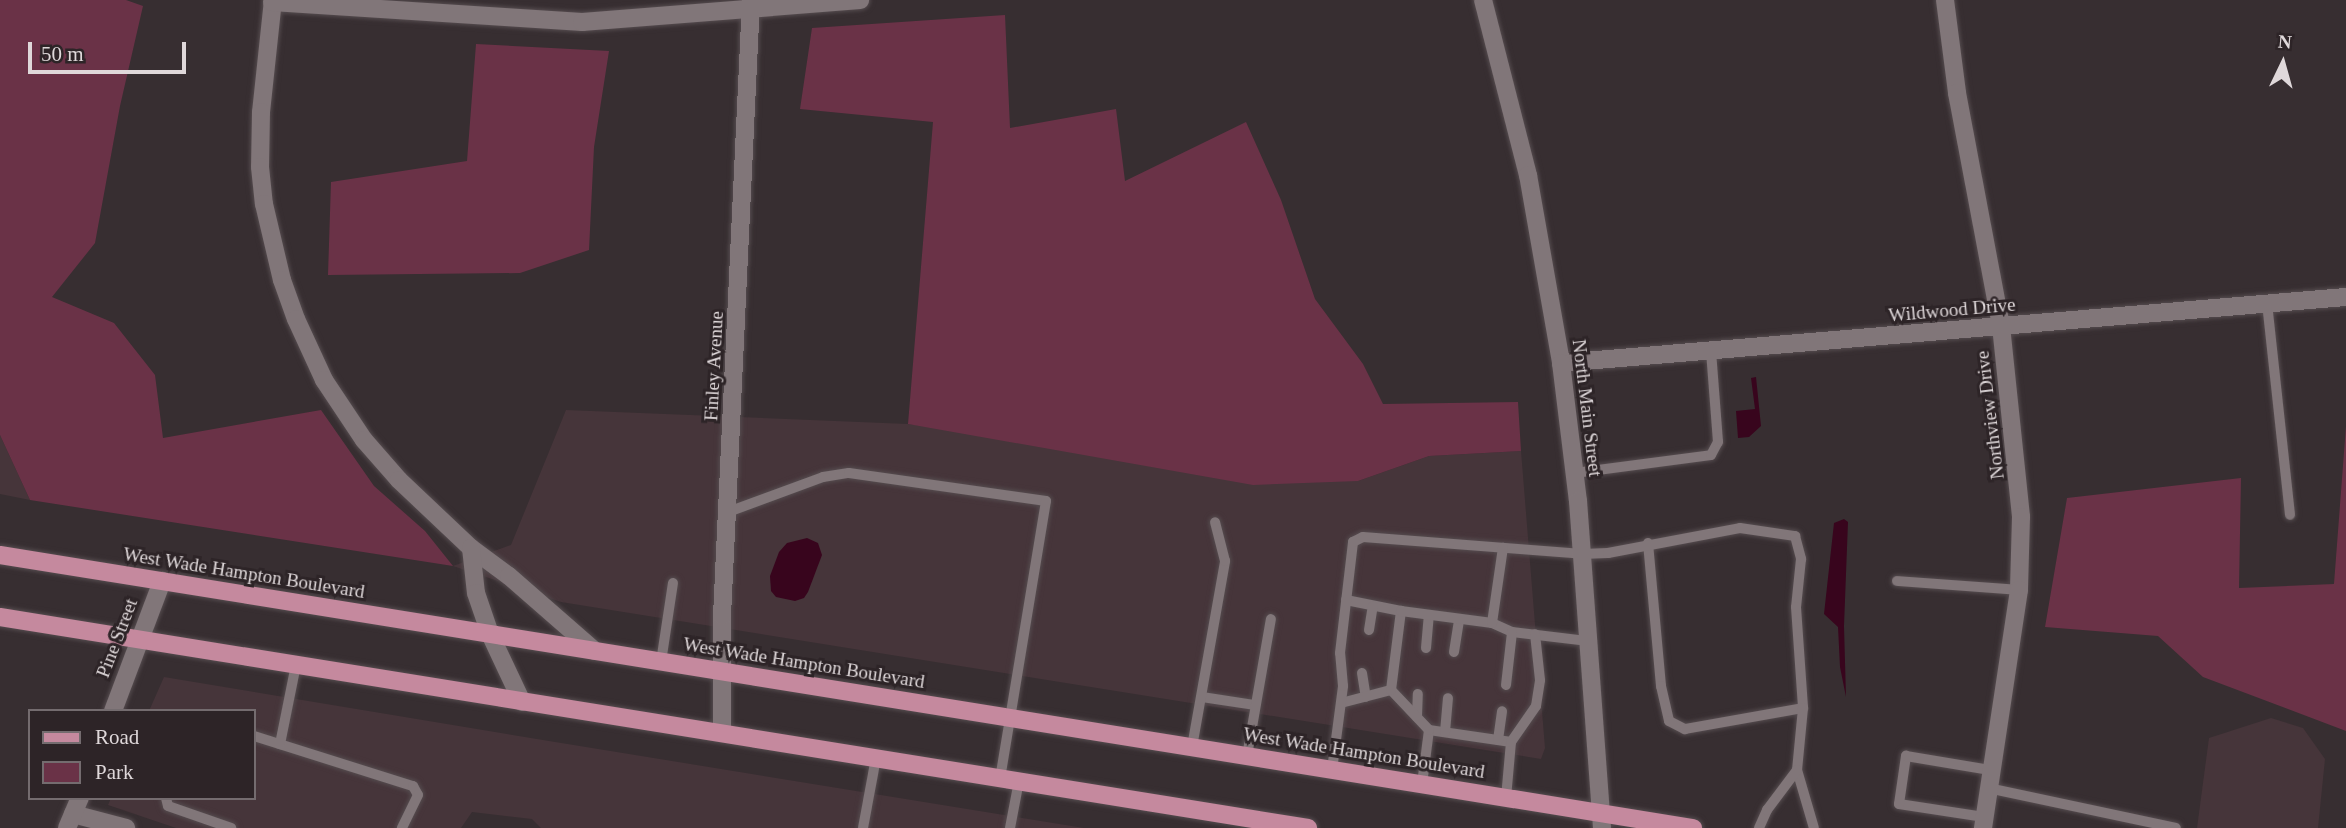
<!DOCTYPE html>
<html>
<head>
<meta charset="utf-8">
<style>
	body { margin:0 }
	#map { position:relative; width:2346px; height:828px; overflow:hidden; background:#372e31; font-family:"Times New Roman",serif }
	div>[style] { position:absolute }
	.built>* { inset:0; background:#46353a }
	.green>* { inset:0; background:#6a3247 }
	.water>* { inset:0; background:#38051d }
	.roads { filter:drop-shadow(0 0 2px #554c4f) drop-shadow(0 0 2px #554c4f) }
	.service>* { height:10px; margin:-5px; padding:0 5px; transform-origin:5px; border-radius:5px; background:#817679 }
	.minor>* { height:18px; margin:-9px; padding:0 9px; transform-origin:9px; border-radius:9px; background:#817679 }
	.secondary>* { height:18px; margin:-9px; padding:0 9px; transform-origin:9px; border-radius:9px; background:#817679 }
	.primary>* { height:18px; margin:-9px; padding:0 9px; transform-origin:9px; border-radius:9px; background:#c5899e }
	span { translate:-50% -50%; white-space:nowrap; text-align:center; line-height:1.15; -webkit-text-stroke:6px #2d2427; paint-order:stroke }
	.street-label { font-size:19px; color:#dfd8da }
	.legend { position:absolute; left:28px; top:709px; width:228px; height:91px; box-sizing:border-box; background:#2d2427; border:2px solid #746c6f; margin:0; padding:9px 12px; list-style:none; font-size:21px; color:#dfd8da }
	.legend li { display:flex; align-items:center; gap:14px; height:35px }
	.legend b { width:35px; border:2px solid #746c6f }
	.north { position:absolute; left:2248px; top:28px; width:70px; height:70px; -webkit-text-stroke:5px #2d2427; paint-order:stroke; rotate:5deg; font-size:19px; font-weight:700; line-height:28px; text-align:center; color:#dfd8da }
	.north::after { content:''; display:block; margin:auto; width:24px; height:32px; background:#dfd8da; clip-path:polygon(50% 0,100% 100%,50% 72%,0 100%) }
	.scale { position:absolute; left:28px; top:42px; width:158px; height:32px; box-sizing:border-box; border:4px solid #dfd8da; border-top:0; padding-left:9px; font-size:21px; line-height:24px; white-space:nowrap; color:#dfd8da; -webkit-text-stroke:5px #2d2427; paint-order:stroke }
</style>
</head>
<body>
<div id="map">
	<div class="built">
		<i style="clip-path:polygon(566px 410px,908px 424px,1358px 481px,1429px 456px,1521px 451px,1545px 748px,1541px 759px,561px 602px,453px 566px,511px 545px)"></i>
		<i style="clip-path:polygon(0 435px,30px 500px,0 494px)"></i>
		<i style="clip-path:polygon(164px 677px,549px 741px,1084px 828px,541px 828px,532px 819px,472px 812px,461px 828px,176px 828px,108px 805px,111px 798px,254px 798px,254px 711px,149px 711px)"></i>
		<i style="clip-path:polygon(2271px 718px,2303px 728px,2325px 759px,2318px 828px,2197px 828px,2209px 738px)"></i>
	</div>
	<div class="green">
		<i style="clip-path:polygon(0 0,126px 0,143px 6px,120px 106px,95px 243px,52px 297px,114px 323px,155px 375px,163px 438px,321px 410px,374px 486px,425px 531px,453px 566px,30px 500px,0 435px)"></i>
		<i style="clip-path:polygon(1005px 15px,1010px 128px,1116px 109px,1125px 181px,1246px 122px,1281px 200px,1315px 299px,1363px 364px,1383px 404px,1518px 402px,1521px 451px,1429px 456px,1358px 481px,1253px 485px,908px 424px,933px 122px,800px 109px,812px 28px)"></i>
		<i style="clip-path:polygon(476px 44px,609px 51px,594px 147px,589px 250px,520px 273px,328px 275px,331px 182px,467px 161px)"></i>
		<i style="clip-path:polygon(2346px 426px,2346px 731px,2203px 677px,2158px 636px,2045px 627px,2067px 498px,2241px 478px,2239px 588px,2334px 584px)"></i>
	</div>
	<div class="water">
		<i style="clip-path:polygon(1756px 377px,1761px 426px,1749px 437px,1738px 438px,1736px 411px,1755px 409px,1751px 378px)"></i>
		<i style="clip-path:polygon(1844px 519px,1848px 522px,1844px 626px,1846px 697px,1840px 667px,1838px 627px,1824px 614px,1834px 523px)"></i>
		<i style="clip-path:polygon(807px 538px,818px 543px,822px 555px,808px 592px,804px 598px,795px 601px,776px 597px,771px 591px,770px 576px,779px 552px,787px 543px)"></i>
	</div>
	<div class="roads">
		<div class="service">
			<i style="left:2267px;top:303px;width:213px;rotate:83.8deg"></i>
			<i style="left:1575px;top:473px;width:137px;rotate:-7.5deg"></i>
			<i style="left:1711px;top:455px;width:15px;rotate:-62deg"></i>
			<i style="left:1718px;top:442px;width:90px;rotate:-94.4deg"></i>
			<i style="left:728px;top:512px;width:101px;rotate:-20.2deg"></i>
			<i style="left:823px;top:477px;width:26px;rotate:-9deg"></i>
			<i style="left:849px;top:473px;width:199px;rotate:8.1deg"></i>
			<i style="left:1046px;top:501px;width:281px;rotate:99.4deg"></i>
			<i style="left:1648px;top:543px;width:144px;rotate:84.8deg"></i>
			<i style="left:1661px;top:686px;width:36px;rotate:77deg"></i>
			<i style="left:1669px;top:721px;width:18px;rotate:27deg"></i>
			<i style="left:1685px;top:729px;width:120px;rotate:-10.1deg"></i>
			<i style="left:1897px;top:581px;width:122px;rotate:4.2deg"></i>
			<i style="left:1346px;top:600px;width:56px;rotate:11.3deg"></i>
			<i style="left:1492px;top:623px;width:22px;rotate:24deg"></i>
			<i style="left:1512px;top:632px;width:77px;rotate:6.8deg"></i>
			<i style="left:1369px;top:630px;width:24px;rotate:-81deg"></i>
			<i style="left:1426px;top:648px;width:33px;rotate:-85deg"></i>
			<i style="left:1454px;top:652px;width:33px;rotate:-81deg"></i>
			<i style="left:661px;top:662px;width:80px;rotate:-81.4deg"></i>
			<i style="left:1362px;top:673px;width:24px;rotate:81deg"></i>
			<i style="left:1506px;top:685px;width:53px;rotate:-83.5deg"></i>
			<i style="left:1202px;top:697px;width:54px;rotate:8.6deg"></i>
			<i style="left:1341px;top:703px;width:52px;rotate:-14.6deg"></i>
			<i style="left:1417px;top:717px;width:23px;rotate:-88deg"></i>
			<i style="left:1429px;top:730px;width:83px;rotate:8.3deg"></i>
			<i style="left:1511px;top:742px;width:56px;rotate:95.1deg"></i>
			<i style="left:1445px;top:732px;width:34px;rotate:-85deg"></i>
			<i style="left:254px;top:736px;width:167px;rotate:17.5deg"></i>
			<i style="left:413px;top:786px;width:10px;rotate:61deg"></i>
			<i style="left:418px;top:795px;width:37px;rotate:116deg"></i>
			<i style="left:1498px;top:740px;width:29px;rotate:-82deg"></i>
			<i style="left:1511px;top:742px;width:44px;rotate:-55.2deg"></i>
			<i style="left:1536px;top:706px;width:26px;rotate:-81deg"></i>
			<i style="left:1540px;top:680px;width:46px;rotate:-96.2deg"></i>
			<i style="left:280px;top:744px;width:81px;rotate:-78.6deg"></i>
			<i style="left:1192px;top:747px;width:189px;rotate:-79.9deg"></i>
			<i style="left:1225px;top:561px;width:40px;rotate:-104.4deg"></i>
			<i style="left:1247px;top:756px;width:139px;rotate:-80.1deg"></i>
			<i style="left:1332px;top:770px;width:85px;rotate:-82.5deg"></i>
			<i style="left:1343px;top:686px;width:33px;rotate:-95deg"></i>
			<i style="left:1340px;top:653px;width:112px;rotate:-83.3deg"></i>
			<i style="left:1353px;top:542px;width:11px;rotate:-27deg"></i>
			<i style="left:1363px;top:537px;width:220px;rotate:4.4deg"></i>
			<i style="left:1582px;top:554px;width:26px;rotate:-2deg"></i>
			<i style="left:1608px;top:553px;width:134px;rotate:-10.7deg"></i>
			<i style="left:1740px;top:528px;width:56px;rotate:8.3deg"></i>
			<i style="left:1795px;top:536px;width:24px;rotate:75deg"></i>
			<i style="left:1801px;top:559px;width:48px;rotate:95.9deg"></i>
			<i style="left:1796px;top:607px;width:101px;rotate:86deg"></i>
			<i style="left:1803px;top:708px;width:62px;rotate:95.5deg"></i>
			<i style="left:1797px;top:770px;width:60px;rotate:73.7deg"></i>
			<i style="left:1422px;top:784px;width:54px;rotate:-82.6deg"></i>
			<i style="left:1429px;top:730px;width:55px;rotate:-133.5deg"></i>
			<i style="left:1391px;top:690px;width:80px;rotate:-82.8deg"></i>
			<i style="left:1401px;top:611px;width:92px;rotate:7.5deg"></i>
			<i style="left:1492px;top:623px;width:76px;rotate:-81.7deg"></i>
			<i style="left:1988px;top:788px;width:192px;rotate:12deg"></i>
			<i style="left:166px;top:798px;width:8px;rotate:76deg"></i>
			<i style="left:168px;top:806px;width:67px;rotate:19.2deg"></i>
			<i style="left:1984px;top:817px;width:86px;rotate:-171.3deg"></i>
			<i style="left:1899px;top:804px;width:49px;rotate:-81.7deg"></i>
			<i style="left:1906px;top:756px;width:85px;rotate:9.5deg"></i>
			<i style="left:863px;top:828px;width:71px;rotate:-79.5deg"></i>
			<i style="left:1010px;top:828px;width:48px;rotate:-79.2deg"></i>
			<i style="left:1759px;top:828px;width:20px;rotate:-66deg"></i>
			<i style="left:1767px;top:810px;width:50px;rotate:-53.1deg"></i>
		</div>
		<div class="minor">
			<i style="left:273px;top:0;width:113px;rotate:96.1deg"></i>
			<i style="left:261px;top:112px;width:55px;rotate:91deg"></i>
			<i style="left:260px;top:167px;width:37px;rotate:84deg"></i>
			<i style="left:264px;top:204px;width:78px;rotate:76.7deg"></i>
			<i style="left:282px;top:280px;width:41px;rotate:70.3deg"></i>
			<i style="left:296px;top:319px;width:67px;rotate:65.3deg"></i>
			<i style="left:324px;top:380px;width:72px;rotate:56.3deg"></i>
			<i style="left:364px;top:440px;width:53px;rotate:48.8deg"></i>
			<i style="left:399px;top:480px;width:99px;rotate:43.4deg"></i>
			<i style="left:471px;top:548px;width:47px;rotate:36.4deg"></i>
			<i style="left:509px;top:576px;width:114px;rotate:41.1deg"></i>
			<i style="left:1945px;top:0;width:94px;rotate:82.6deg"></i>
			<i style="left:1957px;top:93px;width:237px;rotate:79.3deg"></i>
			<i style="left:2001px;top:326px;width:192px;rotate:84deg"></i>
			<i style="left:2021px;top:517px;width:73px;rotate:91.6deg"></i>
			<i style="left:2019px;top:590px;width:241px;rotate:98.6deg"></i>
			<i style="left:272px;top:2px;width:311px;rotate:3.7deg"></i>
			<i style="left:582px;top:22px;width:279px;rotate:-4.5deg"></i>
			<i style="left:1561px;top:363px;width:788px;rotate:-4.81deg"></i>
			<i style="left:471px;top:548px;width:45px;rotate:83.7deg"></i>
			<i style="left:476px;top:593px;width:43px;rotate:71.1deg"></i>
			<i style="left:490px;top:634px;width:75px;rotate:64.8deg"></i>
			<i style="left:113px;top:711px;width:139px;rotate:-69.3deg"></i>
			<i style="left:722px;top:733px;width:117px;rotate:-90deg"></i>
			<i style="left:722px;top:616px;width:617px;rotate:-87.3deg"></i>
			<i style="left:73px;top:814px;width:55px;rotate:14.8deg"></i>
			<i style="left:67px;top:828px;width:33px;rotate:-67deg"></i>
		</div>
		<div class="secondary">
			<i style="left:1483px;top:0;width:181px;rotate:75.6deg"></i>
			<i style="left:1528px;top:175px;width:191px;rotate:80deg"></i>
			<i style="left:1561px;top:363px;width:139px;rotate:83deg"></i>
			<i style="left:1578px;top:501px;width:328px;rotate:85.8deg"></i>
		</div>
		<div class="primary">
			<i style="left:0;top:555px;width:1715px;rotate:9.16deg"></i>
			<i style="left:0;top:617px;width:1325px;rotate:9.16deg"></i>
		</div>
	</div>
	<div class="street-label">
		<span style="left:1952px;top:310px;rotate:-5deg">Wildwood Drive</span>
		<span style="left:714px;top:366px;rotate:-87deg">Finley Avenue</span>
		<span style="left:1587px;top:408px;rotate:83deg">North Main Street</span>
		<span style="left:1990px;top:415px;rotate:-97deg">Northview Drive</span>
		<span style="left:244px;top:573px;rotate:9deg">West Wade Hampton Boulevard</span>
		<span style="left:117px;top:638px;rotate:-69deg">Pine Street</span>
		<span style="left:804px;top:663px;rotate:9deg">West Wade Hampton Boulevard</span>
		<span style="left:1364px;top:753px;rotate:9deg">West Wade Hampton Boulevard</span>
	</div>
	<ul class="legend">
	<li><b style="height:9px;background:#c5899e"></b>Road</li>
	<li><b style="height:19px;background:#6a3247"></b>Park</li>
	</ul>
	<div class="north">N</div>
	<div class="scale">50 m</div>
</div>
</body>
</html>
